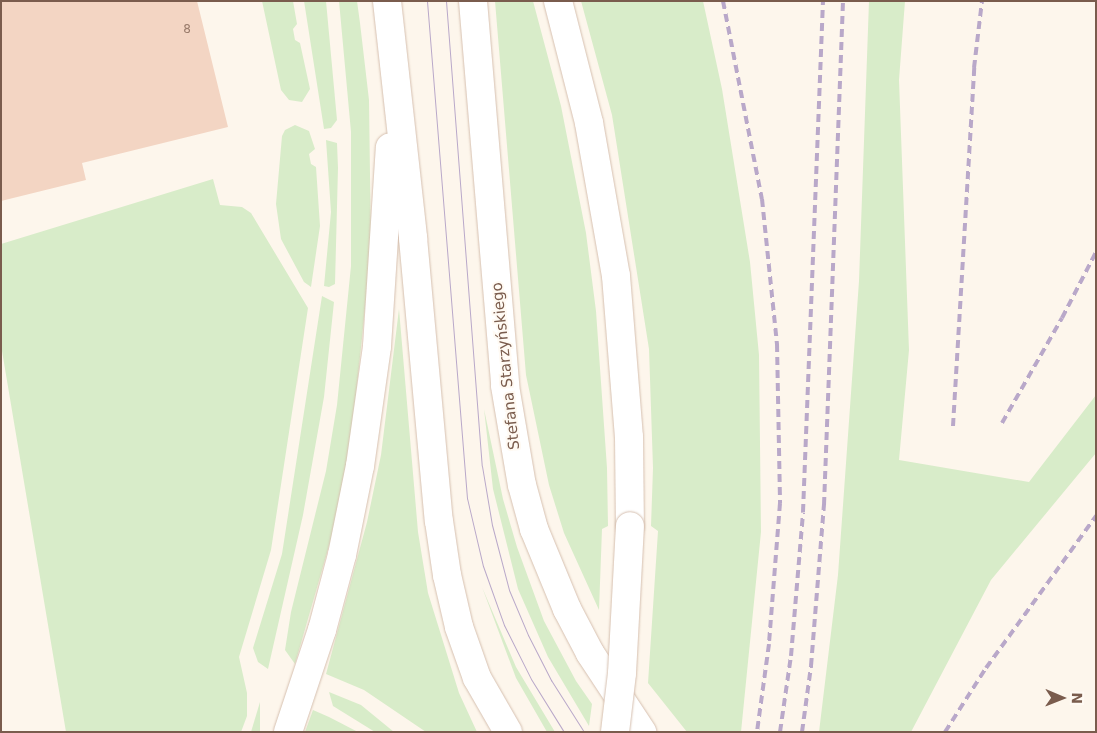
<!DOCTYPE html>
<html>
<head>
<meta charset="utf-8">
<style>
	body { margin:0 }
	#map { position:relative; width:1097px; height:733px; overflow:hidden; background:#fdf6ec; font-family:"DejaVu Sans",sans-serif }
	div>[style] { position:absolute }
	.green>* { inset:0; background:#d8ecc9 }
	.building>* { inset:0; background:#f3d5c3 }
	.roads { filter:drop-shadow(0 0 1px #d6c0b0) drop-shadow(0 0 1px #d6c0b0) }
	.secondary>* { height:28px; margin:-14px; padding:0 14px; transform-origin:14px; border-radius:14px; background:#fff }
	.tram>* { height:1px; margin:-0.5px; padding:0 0.5px; transform-origin:0.5px; border-radius:0.5px; background:#b9a8c9 }
	.rail>* { height:4px; margin-top:-2px; transform-origin:0; background:repeating-linear-gradient(90deg,#b9a8c9 0 8px,transparent 0 13px) }
	.bridges { filter:drop-shadow(0 0 1px #d6c0b0) drop-shadow(0 0 1px #d6c0b0) }
	.secondary-bridge>* { height:28px; margin:-14px; padding:0 14px; transform-origin:14px; border-radius:14px; background:#fff }
	span { translate:-50% -50%; white-space:nowrap; text-align:center; line-height:1.15; -webkit-text-stroke:4px #fffaf3; paint-order:stroke }
	.number-label { font-size:12px; color:#987a6a }
	.number-label span { -webkit-text-stroke-width:0 }
	.street-label { font-size:15px; color:#7a5c4d }
	.frame { position:absolute; inset:0; border:2px solid #7a5c4d; pointer-events:none }
	.north { position:absolute; left:1037px; top:673px; width:50px; height:50px; -webkit-text-stroke:4px #fffaf3; paint-order:stroke; rotate:91deg; font-size:14px; font-weight:700; line-height:20px; text-align:center; color:#7a5c4d }
	.north::after { content:''; display:block; margin:auto; width:18px; height:22px; background:#7a5c4d; clip-path:polygon(50% 0,100% 100%,50% 72%,0 100%) }
</style>
</head>
<body>
<div id="map">
	<div class="green">
		<i style="clip-path:polygon(262px 1px,293px 1px,297px 24px,293px 29px,295px 40px,300px 43px,310px 89px,302px 102px,289px 100px,281px 90px)"></i>
		<i style="clip-path:polygon(304px 1px,326px 1px,337px 120px,331px 128px,324px 129px)"></i>
		<i style="clip-path:polygon(339px 1px,357px 1px,360px 23px,369px 100px,371px 250px,352px 435px,333px 532px,295px 664px,285px 650px,291px 612px,326px 471px,337px 405px,351px 266px,351px 132px)"></i>
		<i style="clip-path:polygon(495px 1px,533px 1px,561px 106px,586px 233px,596px 311px,607px 468px,608px 526px,602px 529px,599px 610px,564px 533px,549px 485px,526px 375px)"></i>
		<i style="clip-path:polygon(581px 1px,703px 1px,722px 89px,750px 262px,759px 355px,761px 532px,741px 732px,687px 732px,648px 683px,658px 531px,651px 526px,653px 468px,649px 349px,612px 115px)"></i>
		<i style="clip-path:polygon(869px 1px,905px 1px,899px 80px,909px 350px,899px 460px,1029px 482px,1096px 395px,1096px 453px,991px 580px,911px 732px,819px 732px,838px 575px,859px 281px)"></i>
		<i style="clip-path:polygon(295px 125px,309px 131px,315px 149px,309px 154px,311px 164px,316px 167px,320px 226px,311px 287px,304px 282px,281px 239px,276px 204px,282px 136px,285px 130px)"></i>
		<i style="clip-path:polygon(326px 140px,337px 143px,338px 168px,335px 284px,329px 287px,324px 286px,331px 212px)"></i>
		<i style="clip-path:polygon(213px 179px,220px 205px,242px 207px,251px 213px,308px 308px,271px 550px,239px 657px,247px 693px,247px 716px,241px 732px,66px 732px,1px 345px,1px 244px)"></i>
		<i style="clip-path:polygon(322px 296px,334px 302px,324px 397px,303px 515px,268px 669px,258px 662px,253px 648px,282px 554px)"></i>
		<i style="clip-path:polygon(399px 309px,418px 532px,428px 593px,459px 693px,477px 732px,426px 732px,364px 690px,326px 674px,367px 522px,381px 455px)"></i>
		<i style="clip-path:polygon(484px 409px,503px 499px,517px 547px,544px 621px,576px 681px,592px 704px,589px 726px,548px 657px,518px 589px,493px 489px)"></i>
		<i style="clip-path:polygon(482px 587px,516px 667px,555px 732px,547px 732px,516px 678px)"></i>
		<i style="clip-path:polygon(329px 692px,361px 705px,394px 732px,375px 732px,333px 706px)"></i>
		<i style="clip-path:polygon(260px 702px,260px 732px,251px 732px)"></i>
		<i style="clip-path:polygon(313px 710px,329px 717px,358px 732px,305px 732px)"></i>
	</div>
	<div class="building">
		<i style="clip-path:polygon(1px 1px,197px 1px,228px 127px,82px 163px,86px 180px,1px 201px)"></i>
	</div>
	<div class="roads">
		<div class="secondary">
			<i style="left:387px;top:1px;width:238px;rotate:83.7deg"></i>
			<i style="left:413px;top:238px;width:284px;rotate:84.8deg"></i>
			<i style="left:439px;top:521px;width:55px;rotate:81.6deg"></i>
			<i style="left:447px;top:575px;width:53px;rotate:77deg"></i>
			<i style="left:459px;top:627px;width:54px;rotate:70.6deg"></i>
			<i style="left:477px;top:678px;width:62px;rotate:60.1deg"></i>
			<i style="left:473px;top:1px;width:386px;rotate:85.2deg"></i>
			<i style="left:505px;top:386px;width:100px;rotate:80.3deg"></i>
			<i style="left:522px;top:485px;width:46px;rotate:74.7deg"></i>
			<i style="left:534px;top:529px;width:87px;rotate:67.6deg"></i>
			<i style="left:567px;top:609px;width:50px;rotate:62.4deg"></i>
			<i style="left:590px;top:653px;width:95px;rotate:56.6deg"></i>
			<i style="left:558px;top:1px;width:126px;rotate:75.7deg"></i>
			<i style="left:589px;top:123px;width:155px;rotate:80deg"></i>
			<i style="left:616px;top:276px;width:162px;rotate:85.4deg"></i>
			<i style="left:629px;top:437px;width:89px;rotate:89.4deg"></i>
			<i style="left:288px;top:732px;width:108px;rotate:-71.6deg"></i>
			<i style="left:322px;top:630px;width:78px;rotate:-75.1deg"></i>
			<i style="left:342px;top:555px;width:91px;rotate:-78.6deg"></i>
			<i style="left:360px;top:466px;width:121px;rotate:-81.9deg"></i>
			<i style="left:377px;top:346px;width:199px;rotate:-86.3deg"></i>
		</div>
	</div>
	<div class="tram">
		<i style="left:427px;top:1px;width:499px;rotate:85.4deg"></i>
		<i style="left:467px;top:498px;width:70px;rotate:76.8deg"></i>
		<i style="left:483px;top:566px;width:63px;rotate:70.4deg"></i>
		<i style="left:504px;top:625px;width:60px;rotate:63.4deg"></i>
		<i style="left:531px;top:679px;width:62px;rotate:58.1deg"></i>
		<i style="left:446px;top:1px;width:466px;rotate:85.6deg"></i>
		<i style="left:482px;top:466px;width:60px;rotate:80.4deg"></i>
		<i style="left:492px;top:525px;width:67px;rotate:75.3deg"></i>
		<i style="left:509px;top:590px;width:49px;rotate:67.1deg"></i>
		<i style="left:528px;top:635px;width:51px;rotate:62.9deg"></i>
		<i style="left:551px;top:680px;width:62px;rotate:57.6deg"></i>
	</div>
	<div class="rail">
		<i style="left:723px;top:1px;width:202px;rotate:78.9deg"></i>
		<i style="left:762px;top:199px;width:146px;rotate:84.1deg"></i>
		<i style="left:777px;top:344px;width:159px;rotate:88.9deg"></i>
		<i style="left:780px;top:503px;width:141px;rotate:94.5deg"></i>
		<i style="left:769px;top:644px;width:89px;rotate:97.8deg"></i>
		<i style="left:1002px;top:423px;width:121px;rotate:-60.3deg"></i>
		<i style="left:1062px;top:318px;width:74px;rotate:-62.7deg"></i>
		<i style="left:953px;top:426px;width:359px;rotate:-86.6deg"></i>
		<i style="left:974px;top:68px;width:67px;rotate:-83.2deg"></i>
		<i style="left:780px;top:732px;width:77px;rotate:-81.8deg"></i>
		<i style="left:791px;top:656px;width:144px;rotate:-85.2deg"></i>
		<i style="left:803px;top:512px;width:511px;rotate:-87.76deg"></i>
		<i style="left:802px;top:732px;width:67px;rotate:-82.2deg"></i>
		<i style="left:811px;top:666px;width:162px;rotate:-85.4deg"></i>
		<i style="left:824px;top:505px;width:504px;rotate:-87.84deg"></i>
		<i style="left:945px;top:732px;width:76px;rotate:-57.4deg"></i>
		<i style="left:986px;top:668px;width:188px;rotate:-54.1deg"></i>
	</div>
	<div class="bridges">
		<div class="secondary-bridge">
			<i style="left:615px;top:732px;width:59px;rotate:-83.2deg"></i>
			<i style="left:622px;top:673px;width:147px;rotate:-86.9deg"></i>
		</div>
	</div>
	<div class="number-label">
		<span style="left:187px;top:30px">8</span>
	</div>
	<div class="street-label">
		<span style="left:506px;top:366px;rotate:-96deg">Stefana Starzyńskiego</span>
	</div>
	<div class="frame"></div>
	<div class="north">N</div>
</div>
</body>
</html>
